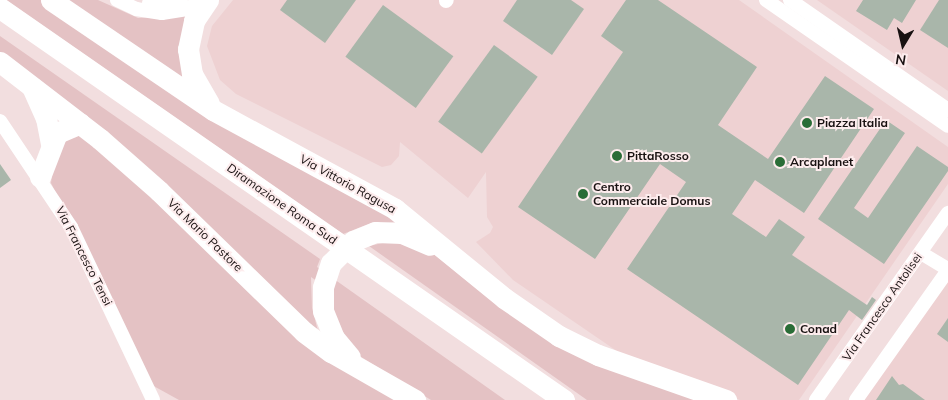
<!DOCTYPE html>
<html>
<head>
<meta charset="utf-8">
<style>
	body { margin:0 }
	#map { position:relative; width:948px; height:400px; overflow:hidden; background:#f2dedf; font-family:Mulish,sans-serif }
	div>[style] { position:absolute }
	.built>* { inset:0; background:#eed1d2 }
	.green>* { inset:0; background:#e4c2c4 }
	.building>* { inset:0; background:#a9b6aa; transform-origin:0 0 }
	.minor>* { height:14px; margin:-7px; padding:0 7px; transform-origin:7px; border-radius:7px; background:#fff }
	.highway>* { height:21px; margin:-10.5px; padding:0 10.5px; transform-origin:10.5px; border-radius:10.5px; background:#fff }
	.dots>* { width:14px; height:14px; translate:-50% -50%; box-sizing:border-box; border:2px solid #fdeced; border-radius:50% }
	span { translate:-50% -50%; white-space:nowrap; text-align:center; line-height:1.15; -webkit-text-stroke:4px #fdeced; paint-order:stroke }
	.poi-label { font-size:12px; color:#181111; font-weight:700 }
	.left { translate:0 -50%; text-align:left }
	.street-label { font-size:12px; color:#181111 }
	.north { position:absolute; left:878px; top:20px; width:50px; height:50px; -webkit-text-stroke:4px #fdeced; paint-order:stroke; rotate:189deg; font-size:14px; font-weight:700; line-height:20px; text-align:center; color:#181111 }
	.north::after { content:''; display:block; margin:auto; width:18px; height:22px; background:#181111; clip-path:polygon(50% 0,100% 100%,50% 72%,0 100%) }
</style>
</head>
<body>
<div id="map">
	<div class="built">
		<i style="clip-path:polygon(233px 0,739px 0,948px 147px,948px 184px,799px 400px,740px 400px,627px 358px,513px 280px,476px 242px,490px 233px,493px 227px,487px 217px,486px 172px,468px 198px,400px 142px,399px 156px,391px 165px,382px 167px,236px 94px,220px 80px,207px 46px,212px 26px)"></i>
		<i style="clip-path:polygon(817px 0,948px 0,948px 91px)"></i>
		<i style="clip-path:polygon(948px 279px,948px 400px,864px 400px)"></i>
	</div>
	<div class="green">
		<i style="clip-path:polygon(6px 0,42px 0,402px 222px,371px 223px,343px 234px)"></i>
		<i style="clip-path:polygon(66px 0,98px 0,138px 18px,193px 15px,190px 84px)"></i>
		<i style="clip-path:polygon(0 36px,320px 259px,317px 267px,505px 400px,431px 400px,353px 352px,336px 333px,329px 289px,311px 277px,312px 308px,319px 335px,0 56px)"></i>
		<i style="clip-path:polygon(72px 127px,402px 400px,179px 400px,150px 384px,51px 183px,56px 145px)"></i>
		<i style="clip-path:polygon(392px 241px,431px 252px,492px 301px,708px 400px,587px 400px,369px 246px)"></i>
	</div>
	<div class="building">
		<i style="clip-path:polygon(287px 0,356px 0,325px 43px,280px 10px)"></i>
		<i style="clip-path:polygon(517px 0,571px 0,584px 9px,552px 55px,503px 21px)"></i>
		<i style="clip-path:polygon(626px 0,658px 0,757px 67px,718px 125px,768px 159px,825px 76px,874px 109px,804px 213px,755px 180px,732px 214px,766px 237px,779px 219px,805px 237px,792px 255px,867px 305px,872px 297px,876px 300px,862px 320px,849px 310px,798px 385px,627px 269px,686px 182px,660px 164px,595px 259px,518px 207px,623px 52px,601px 36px)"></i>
		<i style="clip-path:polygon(863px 0,916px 0,902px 23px,894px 18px,887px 30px,856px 11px)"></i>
		<i style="clip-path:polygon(939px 0,948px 0,948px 48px,920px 30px)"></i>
		<i style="left:383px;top:5px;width:87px;height:64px;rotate:36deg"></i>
		<i style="left:494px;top:45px;width:54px;height:95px;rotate:36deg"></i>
		<i style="clip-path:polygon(886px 120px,905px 133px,854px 208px,868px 218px,917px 146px,948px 167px,948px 171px,884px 264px,818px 219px)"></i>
		<i style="clip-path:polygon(0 164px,11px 180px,0 188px)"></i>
		<i style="clip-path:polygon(948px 318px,948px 342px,937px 334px)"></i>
		<i style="clip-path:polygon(892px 376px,899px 385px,903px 384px,925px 400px,876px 400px)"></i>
	</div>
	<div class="minor">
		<i style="left:117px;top:0;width:21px;rotate:25deg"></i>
		<i style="left:136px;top:9px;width:26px;rotate:9deg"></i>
		<i style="left:162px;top:13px;width:24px;rotate:-9deg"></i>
		<i style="left:186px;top:9px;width:21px;rotate:-25deg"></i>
		<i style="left:766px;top:0;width:221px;rotate:34.7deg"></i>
		<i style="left:790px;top:0;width:193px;rotate:34.8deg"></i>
		<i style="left:446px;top:1px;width:1px;rotate:-45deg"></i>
		<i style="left:149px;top:3px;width:32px;rotate:-5deg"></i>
		<i style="left:0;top:121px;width:128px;rotate:56.2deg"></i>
		<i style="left:71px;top:227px;width:191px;rotate:64.6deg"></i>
		<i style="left:921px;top:253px;width:31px;rotate:31deg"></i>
		<i style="left:816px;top:400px;width:229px;rotate:-54.8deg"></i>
		<i style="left:856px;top:400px;width:159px;rotate:-54.7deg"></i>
	</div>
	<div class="highway">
		<i style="left:51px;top:0;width:196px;rotate:34.2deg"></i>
		<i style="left:213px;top:110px;width:207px;rotate:28.5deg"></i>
		<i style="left:395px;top:209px;width:141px;rotate:39.2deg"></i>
		<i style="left:504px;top:298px;width:67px;rotate:34.6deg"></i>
		<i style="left:559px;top:336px;width:43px;rotate:26deg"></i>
		<i style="left:598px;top:355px;width:136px;rotate:19.4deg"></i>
		<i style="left:208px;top:0;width:25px;rotate:124deg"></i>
		<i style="left:194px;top:21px;width:29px;rotate:102deg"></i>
		<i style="left:188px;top:49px;width:25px;rotate:81deg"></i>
		<i style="left:192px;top:74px;width:34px;rotate:60deg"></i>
		<i style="left:0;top:8px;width:687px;rotate:34.8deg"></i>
		<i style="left:0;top:62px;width:126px;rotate:37.6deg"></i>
		<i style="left:100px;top:139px;width:79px;rotate:41.4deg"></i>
		<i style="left:159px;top:191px;width:202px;rotate:44.2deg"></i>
		<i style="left:304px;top:332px;width:34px;rotate:37deg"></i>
		<i style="left:331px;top:352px;width:97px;rotate:29.7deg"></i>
		<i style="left:32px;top:87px;width:34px;rotate:66deg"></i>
		<i style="left:46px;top:118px;width:26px;rotate:79deg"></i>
		<i style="left:40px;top:177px;width:47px;rotate:-68.9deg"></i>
		<i style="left:57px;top:133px;width:25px;rotate:-23deg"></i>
		<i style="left:350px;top:357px;width:25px;rotate:-130deg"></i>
		<i style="left:334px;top:338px;width:29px;rotate:-112deg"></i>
		<i style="left:323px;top:311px;width:24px;rotate:-90deg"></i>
		<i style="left:323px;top:287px;width:25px;rotate:-72deg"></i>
		<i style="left:331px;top:263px;width:31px;rotate:-45deg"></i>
		<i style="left:353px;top:241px;width:24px;rotate:-22deg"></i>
		<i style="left:375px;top:232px;width:27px;rotate:2deg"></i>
		<i style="left:402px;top:233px;width:30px;rotate:23deg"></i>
	</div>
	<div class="dots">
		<i style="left:807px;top:123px;background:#2a6d37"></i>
		<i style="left:617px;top:156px;background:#2a6d37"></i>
		<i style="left:780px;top:162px;background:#2a6d37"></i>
		<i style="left:583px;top:194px;background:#2a6d37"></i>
		<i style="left:790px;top:329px;background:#2a6d37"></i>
	</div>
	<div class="poi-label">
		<span class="left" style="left:817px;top:123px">Piazza Italia</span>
		<span class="left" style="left:627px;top:156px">PittaRosso</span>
		<span class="left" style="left:790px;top:162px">Arcaplanet</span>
		<span class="left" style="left:593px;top:194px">Centro<br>Commerciale Domus</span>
		<span class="left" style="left:800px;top:329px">Conad</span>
	</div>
	<div class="street-label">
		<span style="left:348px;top:184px;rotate:29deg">Via Vittorio Ragusa</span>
		<span style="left:282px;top:204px;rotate:35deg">Diramazione Roma Sud</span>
		<span style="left:205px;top:235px;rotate:44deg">Via Mario Pastore</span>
		<span style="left:84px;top:256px;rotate:63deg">Via Francesco Tensi</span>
		<span style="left:882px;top:307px;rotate:-55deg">Via Francesco Antolisei</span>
	</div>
	<div class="north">N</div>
</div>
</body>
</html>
